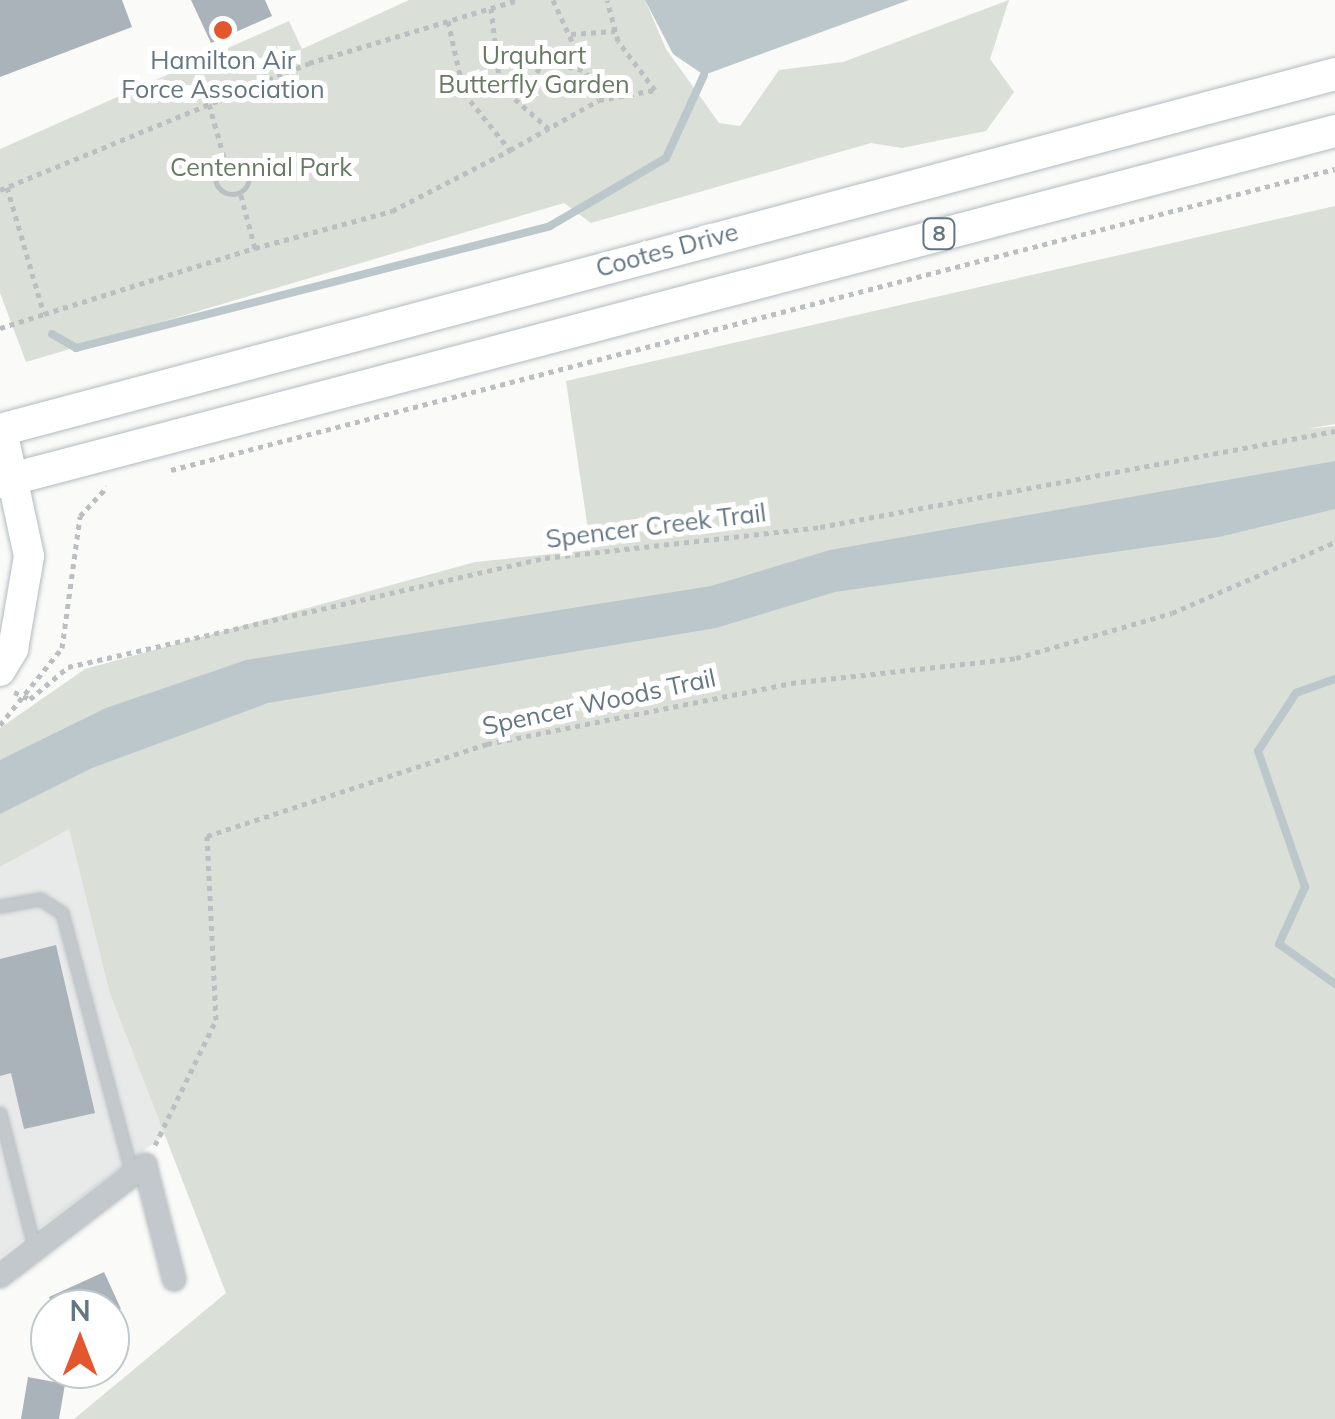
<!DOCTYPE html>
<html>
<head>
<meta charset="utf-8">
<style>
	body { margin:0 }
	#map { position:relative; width:1335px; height:1419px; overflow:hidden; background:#fafaf8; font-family:Mulish,sans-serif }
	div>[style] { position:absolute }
	.built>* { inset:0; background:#e8e9e9 }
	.green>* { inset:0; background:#dadfd7 }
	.water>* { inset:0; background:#bbc7cb }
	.stream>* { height:8px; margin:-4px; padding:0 4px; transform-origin:4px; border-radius:4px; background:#bbc7cb }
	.building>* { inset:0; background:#aab3b9 }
	.path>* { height:5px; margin-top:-2.5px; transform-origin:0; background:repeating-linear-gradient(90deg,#bbbfc2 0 5px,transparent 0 10px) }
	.path>.ring { margin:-2.5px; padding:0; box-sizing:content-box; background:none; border:5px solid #bbbfc2; border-radius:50% }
	.roads { filter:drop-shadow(0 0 2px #b3babf) drop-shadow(0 0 2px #b3babf) }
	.lane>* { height:11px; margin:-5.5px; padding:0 5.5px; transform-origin:5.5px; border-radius:5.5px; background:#c3c8cc }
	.street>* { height:22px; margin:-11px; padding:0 11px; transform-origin:11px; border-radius:11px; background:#c3c8cc }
	.secondary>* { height:30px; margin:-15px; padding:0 15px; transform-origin:15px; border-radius:15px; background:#fff }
	.primary>* { height:32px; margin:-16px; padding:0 16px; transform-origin:16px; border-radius:16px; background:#fff }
	.dots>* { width:28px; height:28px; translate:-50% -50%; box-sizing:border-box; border:5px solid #fff; border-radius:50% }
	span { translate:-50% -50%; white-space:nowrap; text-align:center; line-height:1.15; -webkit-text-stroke:10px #fff; paint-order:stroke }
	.shield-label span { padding:2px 8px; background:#fff; border:2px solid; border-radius:8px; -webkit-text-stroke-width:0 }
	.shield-label { font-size:22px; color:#657683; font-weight:700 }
	.park-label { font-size:25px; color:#687a64 }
	.poi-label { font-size:25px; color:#657683 }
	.street-label { font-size:25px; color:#657683 }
	.north { position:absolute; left:30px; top:1289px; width:100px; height:100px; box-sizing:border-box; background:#fff; border:2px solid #c1c8cd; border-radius:50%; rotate:0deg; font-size:28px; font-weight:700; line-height:40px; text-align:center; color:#657683 }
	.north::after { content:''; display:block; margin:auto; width:35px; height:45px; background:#e4572e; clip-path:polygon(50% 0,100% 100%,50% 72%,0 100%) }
</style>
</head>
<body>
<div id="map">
	<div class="built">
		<i style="clip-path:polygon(69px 828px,109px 991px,165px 1135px,0 1257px,0 867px)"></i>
	</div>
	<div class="green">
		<i style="clip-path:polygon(409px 0,645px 0,666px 49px,719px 123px,740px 126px,779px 70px,843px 62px,1009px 0,990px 59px,1014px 92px,986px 131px,902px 148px,871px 143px,591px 223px,564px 203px,26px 362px,0 293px,0 149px,289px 21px,302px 49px)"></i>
		<i style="clip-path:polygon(1335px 206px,1335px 424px,1307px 429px,1335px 426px,1335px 1419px,74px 1419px,226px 1293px,109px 991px,69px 829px,0 867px,0 728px,85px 669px,475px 562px,591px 550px,566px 381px)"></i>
	</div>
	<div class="water">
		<i style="clip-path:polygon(645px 0,909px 0,704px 75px,673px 54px)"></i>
		<i style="clip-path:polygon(1335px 461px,1335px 509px,1219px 537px,835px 592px,716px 628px,268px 703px,92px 768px,0 814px,0 760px,106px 708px,246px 660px,711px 586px,830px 550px)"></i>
	</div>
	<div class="stream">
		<i style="left:52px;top:334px;width:28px;rotate:30deg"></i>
		<i style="left:76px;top:348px;width:489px;rotate:-14.4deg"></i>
		<i style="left:550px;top:226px;width:134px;rotate:-30.4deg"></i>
		<i style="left:666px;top:158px;width:91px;rotate:-65.4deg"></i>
		<i style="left:1335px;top:679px;width:41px;rotate:160.3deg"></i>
		<i style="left:1296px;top:693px;width:69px;rotate:123.2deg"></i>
		<i style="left:1258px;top:751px;width:144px;rotate:70.9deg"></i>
		<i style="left:1305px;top:887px;width:63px;rotate:114.5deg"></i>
		<i style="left:1279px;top:944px;width:69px;rotate:35.5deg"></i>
	</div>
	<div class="building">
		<i style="clip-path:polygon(0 0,122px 0,132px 27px,0 77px)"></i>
		<i style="clip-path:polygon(191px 0,265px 0,272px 16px,211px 43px)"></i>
		<i style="clip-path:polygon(56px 945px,95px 1113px,24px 1129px,11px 1073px,0 1076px,0 959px)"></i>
		<i style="clip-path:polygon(104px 1272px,121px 1309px,54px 1309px,49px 1297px)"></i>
		<i style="clip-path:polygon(28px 1377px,65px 1384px,59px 1419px,21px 1419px)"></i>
	</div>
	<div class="path">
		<i style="left:553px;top:0;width:110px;rotate:65.3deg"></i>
		<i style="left:491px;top:8px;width:79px;rotate:83.4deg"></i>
		<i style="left:500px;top:86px;width:65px;rotate:41.3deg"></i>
		<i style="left:448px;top:21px;width:74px;rotate:77.5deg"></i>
		<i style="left:464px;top:93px;width:73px;rotate:51.1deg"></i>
		<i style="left:510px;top:150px;width:102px;rotate:-29.3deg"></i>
		<i style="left:599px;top:100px;width:57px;rotate:-10.1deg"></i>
		<i style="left:655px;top:90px;width:61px;rotate:-127.1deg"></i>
		<i style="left:618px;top:41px;width:42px;rotate:-105deg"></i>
		<i style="left:571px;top:34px;width:44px;rotate:-3.9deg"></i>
		<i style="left:498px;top:64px;width:32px;rotate:-11deg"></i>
		<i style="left:529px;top:58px;width:55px;rotate:12.5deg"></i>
		<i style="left:464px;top:93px;width:69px;rotate:-10deg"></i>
		<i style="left:532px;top:81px;width:18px;rotate:-61deg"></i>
		<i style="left:209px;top:104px;width:59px;rotate:74.3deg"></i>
		<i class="ring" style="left:215px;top:160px;width:29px;height:29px"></i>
		<i style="left:7px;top:187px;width:132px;rotate:73.8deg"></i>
		<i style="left:44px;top:314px;width:221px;rotate:-17.4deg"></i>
		<i style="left:255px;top:248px;width:58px;rotate:-105deg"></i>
		<i style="left:0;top:190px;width:334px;rotate:-22.3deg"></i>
		<i style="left:309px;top:63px;width:218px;rotate:-16.8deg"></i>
		<i style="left:255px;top:248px;width:142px;rotate:-15.1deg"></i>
		<i style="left:392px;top:211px;width:133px;rotate:-27.3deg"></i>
		<i style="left:0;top:328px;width:46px;rotate:-17.7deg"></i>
		<i style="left:171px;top:470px;width:1202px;rotate:-14.5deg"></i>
		<i style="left:14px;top:692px;width:17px;rotate:24deg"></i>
		<i style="left:30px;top:699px;width:50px;rotate:-40.1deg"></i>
		<i style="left:68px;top:667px;width:489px;rotate:-12.9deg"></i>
		<i style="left:545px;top:558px;width:277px;rotate:-6.4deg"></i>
		<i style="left:820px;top:527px;width:524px;rotate:-10.56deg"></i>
		<i style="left:0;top:725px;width:99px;rotate:-51.2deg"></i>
		<i style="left:62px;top:648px;width:133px;rotate:-82.2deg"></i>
		<i style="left:80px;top:516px;width:40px;rotate:-47deg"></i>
		<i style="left:155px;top:1145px;width:139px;rotate:-64deg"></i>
		<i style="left:216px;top:1020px;width:184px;rotate:-92.8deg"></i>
		<i style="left:207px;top:836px;width:295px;rotate:-18.2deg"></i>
		<i style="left:487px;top:744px;width:310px;rotate:-11.3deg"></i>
		<i style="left:791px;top:683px;width:226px;rotate:-6.3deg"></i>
		<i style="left:1016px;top:658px;width:162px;rotate:-16.1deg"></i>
		<i style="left:1172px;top:613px;width:178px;rotate:-23.5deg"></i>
	</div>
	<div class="roads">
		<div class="lane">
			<i style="left:0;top:906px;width:41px;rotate:-9.9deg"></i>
			<i style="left:40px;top:899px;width:26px;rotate:32deg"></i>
			<i style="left:62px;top:913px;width:271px;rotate:75deg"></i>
			<i style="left:0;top:1113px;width:141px;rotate:75.7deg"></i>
		</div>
		<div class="street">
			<i style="left:0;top:1276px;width:183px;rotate:-37.4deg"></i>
			<i style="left:145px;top:1165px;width:118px;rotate:75.7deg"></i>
		</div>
		<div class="secondary">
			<i style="left:0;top:671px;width:26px;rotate:-59deg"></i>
			<i style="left:13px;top:649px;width:94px;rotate:-80.2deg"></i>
			<i style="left:29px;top:556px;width:129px;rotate:-102.1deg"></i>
		</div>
		<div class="primary">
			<i style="left:0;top:430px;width:1382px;rotate:-14.93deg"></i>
			<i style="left:0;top:482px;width:1380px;rotate:-14.73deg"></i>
		</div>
	</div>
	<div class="dots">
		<i style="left:223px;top:30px;background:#e4572e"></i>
	</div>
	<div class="shield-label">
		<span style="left:939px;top:234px">8</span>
	</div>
	<div class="park-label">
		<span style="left:534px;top:70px">Urquhart<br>Butterfly Garden</span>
		<span style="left:261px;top:167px">Centennial Park</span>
	</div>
	<div class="poi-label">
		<span style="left:223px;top:75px">Hamilton Air<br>Force Association</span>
	</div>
	<div class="street-label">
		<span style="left:667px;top:250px;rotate:-15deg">Cootes Drive</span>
		<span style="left:656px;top:526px;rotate:-7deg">Spencer Creek Trail</span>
		<span style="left:599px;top:702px;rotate:-12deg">Spencer Woods Trail</span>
	</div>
	<div class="north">N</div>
</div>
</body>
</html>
